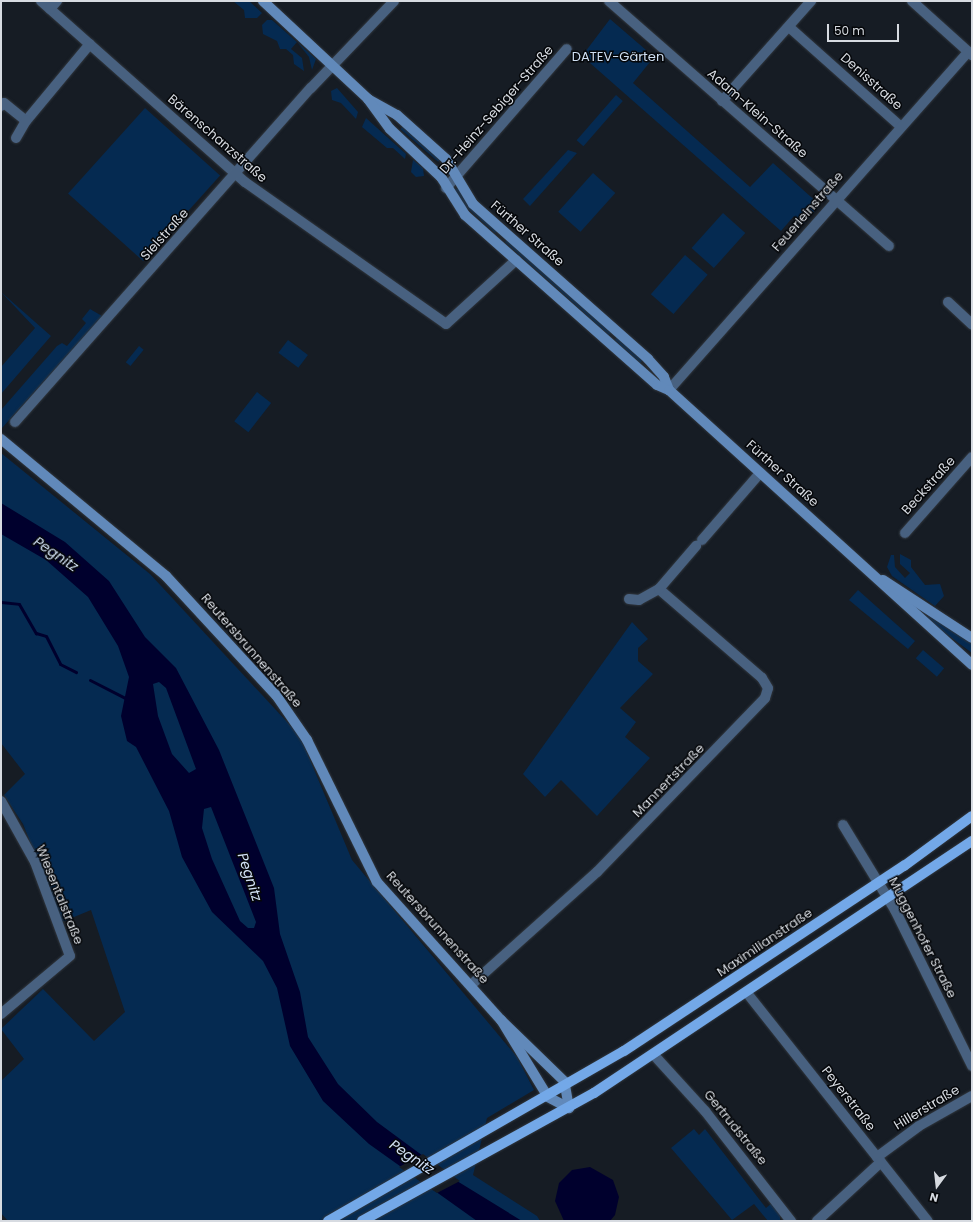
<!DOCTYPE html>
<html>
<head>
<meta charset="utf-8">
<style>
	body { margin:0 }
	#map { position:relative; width:973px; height:1222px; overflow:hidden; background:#161c24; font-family:Poppins,sans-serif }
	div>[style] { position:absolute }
	.green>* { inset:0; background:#052a51; transform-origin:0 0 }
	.water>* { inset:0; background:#00002d }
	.pier>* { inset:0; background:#161c24 }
	.stream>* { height:3px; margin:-1.5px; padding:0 1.5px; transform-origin:1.5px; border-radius:1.5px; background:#00002d }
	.roads { filter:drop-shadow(0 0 1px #31373e) drop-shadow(0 0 1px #31373e) }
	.street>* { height:10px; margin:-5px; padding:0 5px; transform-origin:5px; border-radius:5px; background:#486180 }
	.secondary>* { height:10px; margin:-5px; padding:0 5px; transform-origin:5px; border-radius:5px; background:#6189ba }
	.primary>* { height:10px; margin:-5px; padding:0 5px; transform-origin:5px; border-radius:5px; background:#73a8e8 }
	span { translate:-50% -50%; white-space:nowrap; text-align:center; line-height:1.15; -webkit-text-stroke:3px #05070a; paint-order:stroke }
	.park-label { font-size:13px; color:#cfdff2 }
	.street-label { font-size:13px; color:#d7dbe1 }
	.water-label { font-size:14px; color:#d2e1f5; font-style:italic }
	.frame { position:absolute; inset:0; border:2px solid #d7dbe1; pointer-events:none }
	.north { position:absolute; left:917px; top:1166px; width:40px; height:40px; -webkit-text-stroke:3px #05070a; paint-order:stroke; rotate:195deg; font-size:11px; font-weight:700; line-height:16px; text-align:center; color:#d7dbe1 }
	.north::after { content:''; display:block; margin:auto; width:14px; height:18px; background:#d7dbe1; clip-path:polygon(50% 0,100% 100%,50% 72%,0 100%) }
	.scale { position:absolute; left:827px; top:24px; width:72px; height:18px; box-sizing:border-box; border:2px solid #d7dbe1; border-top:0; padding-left:5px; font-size:12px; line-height:14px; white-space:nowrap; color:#d7dbe1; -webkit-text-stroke:3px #05070a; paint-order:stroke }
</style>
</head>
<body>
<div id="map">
	<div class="green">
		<i style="clip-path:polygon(233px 1px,249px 1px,262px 13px,257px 18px,245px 18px,244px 10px)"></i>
		<i style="clip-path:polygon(610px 19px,646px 50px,642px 55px,650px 62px,633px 83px,750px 187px,773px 163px,820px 205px,803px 224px,794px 216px,781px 231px,582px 56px)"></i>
		<i style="clip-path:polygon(267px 20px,272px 20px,316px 59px,312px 70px,309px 57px,297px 42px,291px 49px,302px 58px,304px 71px,294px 64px,293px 55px,286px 49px,280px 49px,277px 41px,263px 34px,262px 25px)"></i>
		<i style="clip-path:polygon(337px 88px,358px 112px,356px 119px,341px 103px,332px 100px,331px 91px)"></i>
		<i style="left:616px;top:95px;width:9px;height:60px;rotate:41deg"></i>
		<i style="left:145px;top:108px;width:101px;height:115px;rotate:42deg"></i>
		<i style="clip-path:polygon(366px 118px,406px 154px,405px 159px,393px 148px,387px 148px,362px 127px)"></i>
		<i style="left:403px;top:126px;width:50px;height:4px;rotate:41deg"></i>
		<i style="clip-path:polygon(568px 150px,577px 153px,530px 206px,523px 199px)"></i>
		<i style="clip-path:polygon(413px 160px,423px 168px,424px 176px,416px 177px,411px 172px)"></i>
		<i style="left:593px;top:173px;width:30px;height:52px;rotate:42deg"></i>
		<i style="clip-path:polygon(458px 188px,498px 230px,495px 233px,464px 205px,454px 190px)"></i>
		<i style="left:723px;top:213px;width:30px;height:47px;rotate:42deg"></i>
		<i style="clip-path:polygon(508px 239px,612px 331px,609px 335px,505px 242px)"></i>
		<i style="left:685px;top:255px;width:30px;height:52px;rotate:41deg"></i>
		<i style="clip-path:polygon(1px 292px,51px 336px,1px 394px,1px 367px,35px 328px)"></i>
		<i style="clip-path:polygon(90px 309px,102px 316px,2px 428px,1px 410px,57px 346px,62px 343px,67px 346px,86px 323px,82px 319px)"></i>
		<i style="clip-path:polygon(617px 337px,643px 360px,640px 363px,615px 340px)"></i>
		<i style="left:288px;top:340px;width:25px;height:16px;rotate:37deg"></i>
		<i style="left:139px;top:346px;width:6px;height:21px;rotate:39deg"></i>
		<i style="left:257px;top:392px;width:18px;height:37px;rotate:38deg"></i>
		<i style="clip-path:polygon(1px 453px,150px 574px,300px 736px,352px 860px,517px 1057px,534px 1090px,487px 1118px,473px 1175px,537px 1216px,540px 1221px,8px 1221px,1px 1213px,1px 1081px,24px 1059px,1px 1029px,43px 989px,94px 1041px,125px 1012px,91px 910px,62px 922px,23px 824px,4px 795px,25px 774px,1px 743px)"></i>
		<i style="clip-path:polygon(900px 554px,911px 560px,911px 567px,925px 585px,940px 584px,944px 596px,935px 606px,892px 576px,887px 567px,891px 555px,894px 555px,895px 567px,905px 578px,910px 573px,900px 564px)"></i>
		<i style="clip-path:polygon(858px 590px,915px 641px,908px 649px,849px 600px)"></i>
		<i style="clip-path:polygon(929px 615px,972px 644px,972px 653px,926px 619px)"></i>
		<i style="clip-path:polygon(632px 622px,648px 639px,638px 648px,638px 661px,653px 674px,620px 708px,636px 722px,625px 737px,650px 758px,597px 816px,561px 780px,545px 797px,523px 774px)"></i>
		<i style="left:923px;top:650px;width:28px;height:11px;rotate:41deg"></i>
		<i style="clip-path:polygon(694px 1129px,699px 1135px,705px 1129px,766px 1208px,772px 1203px,780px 1212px,780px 1221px,768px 1221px,754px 1204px,732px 1220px,671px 1148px)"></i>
	</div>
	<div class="water">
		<i style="clip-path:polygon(evenodd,1px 503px,65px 542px,109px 581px,145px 637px,176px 668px,219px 750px,274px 888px,280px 934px,300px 992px,308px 1037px,338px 1084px,377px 1122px,457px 1181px,522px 1221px,477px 1221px,369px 1144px,323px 1101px,290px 1046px,277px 988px,263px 961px,212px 912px,182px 857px,169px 811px,136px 747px,127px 741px,121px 716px,129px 677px,118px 646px,88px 597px,46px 560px,1px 534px,1px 503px,159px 682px,166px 688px,196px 769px,189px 773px,172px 754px,158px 716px,153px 684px,159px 682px,1px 503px,211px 807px,256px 922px,254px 928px,248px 928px,240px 921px,212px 859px,202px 828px,204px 809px,211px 807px)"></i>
		<i style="clip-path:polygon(590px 1167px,613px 1180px,619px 1197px,615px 1215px,610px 1221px,564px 1221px,555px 1201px,559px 1183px,572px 1170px)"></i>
	</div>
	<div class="pier">
		<i style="clip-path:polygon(423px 1154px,460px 1181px,437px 1193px,399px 1167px)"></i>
	</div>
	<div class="stream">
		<i style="left:1px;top:602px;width:18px;rotate:6deg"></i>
		<i style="left:19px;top:604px;width:34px;rotate:60deg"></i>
		<i style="left:36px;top:633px;width:10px;rotate:17deg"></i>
		<i style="left:46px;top:636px;width:31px;rotate:63deg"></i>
		<i style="left:60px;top:664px;width:18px;rotate:27deg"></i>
		<i style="left:90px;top:680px;width:42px;rotate:27.2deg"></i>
	</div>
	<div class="roads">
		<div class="street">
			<i style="left:41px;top:1px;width:273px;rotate:41.6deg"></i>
			<i style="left:245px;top:182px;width:246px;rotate:35.2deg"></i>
			<i style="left:446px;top:324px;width:95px;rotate:-42.4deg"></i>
			<i style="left:609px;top:1px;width:372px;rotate:41.2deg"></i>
			<i style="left:912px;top:1px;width:81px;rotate:42deg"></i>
			<i style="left:50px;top:9px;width:11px;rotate:-49deg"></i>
			<i style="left:789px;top:27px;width:149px;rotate:41.7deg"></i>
			<i style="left:722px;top:101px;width:134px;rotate:-48.3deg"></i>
			<i style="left:1px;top:106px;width:4px;rotate:-45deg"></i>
			<i style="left:4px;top:103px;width:28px;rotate:39deg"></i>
			<i style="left:26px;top:121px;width:100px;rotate:-50.3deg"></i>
			<i style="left:16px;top:138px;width:20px;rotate:-60deg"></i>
			<i style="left:446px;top:188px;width:184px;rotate:-49deg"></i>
			<i style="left:948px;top:302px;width:33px;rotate:43deg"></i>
			<i style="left:669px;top:390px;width:451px;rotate:-48.5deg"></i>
			<i style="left:15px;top:422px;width:446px;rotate:-48.5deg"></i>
			<i style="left:311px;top:88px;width:120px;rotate:-46.3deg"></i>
			<i style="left:905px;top:533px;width:101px;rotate:-48.6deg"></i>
			<i style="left:702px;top:540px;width:89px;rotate:-49.1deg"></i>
			<i style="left:629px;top:599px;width:10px;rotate:6deg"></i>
			<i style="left:639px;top:600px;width:23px;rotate:-29deg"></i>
			<i style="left:1px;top:801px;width:70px;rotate:60.9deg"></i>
			<i style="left:35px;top:862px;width:100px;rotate:69.6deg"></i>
			<i style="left:70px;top:956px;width:90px;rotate:140deg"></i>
			<i style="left:843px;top:825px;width:100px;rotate:58.5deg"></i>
			<i style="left:895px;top:910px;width:174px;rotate:63.7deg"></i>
			<i style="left:471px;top:985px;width:169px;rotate:-41.9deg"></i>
			<i style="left:597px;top:872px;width:242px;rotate:-46deg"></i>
			<i style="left:765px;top:698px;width:10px;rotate:-73deg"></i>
			<i style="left:768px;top:688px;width:12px;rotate:-121deg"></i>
			<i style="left:762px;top:678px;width:136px;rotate:-139.2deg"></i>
			<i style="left:659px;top:589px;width:57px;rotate:-49.3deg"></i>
			<i style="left:747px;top:993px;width:291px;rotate:51.6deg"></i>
			<i style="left:654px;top:1055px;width:76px;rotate:47.7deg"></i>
			<i style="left:705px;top:1111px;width:140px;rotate:52deg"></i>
			<i style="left:877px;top:1157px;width:52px;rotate:-36.4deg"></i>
			<i style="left:919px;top:1126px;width:61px;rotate:-29.5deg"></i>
			<i style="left:817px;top:1221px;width:87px;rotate:-42.7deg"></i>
		</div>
		<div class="secondary">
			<i style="left:263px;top:1px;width:144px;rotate:43deg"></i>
			<i style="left:368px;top:99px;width:33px;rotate:29deg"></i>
			<i style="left:397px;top:115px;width:66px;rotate:41.9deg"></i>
			<i style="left:446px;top:159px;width:52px;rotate:59deg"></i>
			<i style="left:473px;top:204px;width:234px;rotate:41.5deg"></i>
			<i style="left:648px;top:359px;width:24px;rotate:48deg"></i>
			<i style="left:664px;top:377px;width:14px;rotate:69deg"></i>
			<i style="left:368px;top:99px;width:37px;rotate:54deg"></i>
			<i style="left:390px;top:129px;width:70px;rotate:43.3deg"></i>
			<i style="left:441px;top:177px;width:45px;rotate:57.7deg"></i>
			<i style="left:465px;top:215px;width:256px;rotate:41.5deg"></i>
			<i style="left:657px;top:385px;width:13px;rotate:23deg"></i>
			<i style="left:669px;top:390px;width:409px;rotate:42.2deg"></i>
			<i style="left:1px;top:439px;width:214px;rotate:39.7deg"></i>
			<i style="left:166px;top:576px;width:162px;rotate:47.3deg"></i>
			<i style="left:276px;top:695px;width:55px;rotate:55.4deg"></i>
			<i style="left:307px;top:740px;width:158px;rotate:63.8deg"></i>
			<i style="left:377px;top:882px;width:186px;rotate:48.1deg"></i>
			<i style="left:501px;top:1020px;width:90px;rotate:58.6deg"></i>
			<i style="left:548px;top:1097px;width:24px;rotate:28deg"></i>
			<i style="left:569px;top:1108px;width:27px;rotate:-100deg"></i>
			<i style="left:564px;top:1081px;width:88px;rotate:-135.9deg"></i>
			<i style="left:883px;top:580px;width:106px;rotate:33.1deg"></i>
		</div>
		<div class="primary">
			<i style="left:328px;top:1221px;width:341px;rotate:-29.9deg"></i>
			<i style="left:624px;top:1051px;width:336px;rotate:-33.5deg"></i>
			<i style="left:904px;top:866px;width:84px;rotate:-36.3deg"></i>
			<i style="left:362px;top:1221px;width:265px;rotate:-28.9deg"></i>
			<i style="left:594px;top:1093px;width:454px;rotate:-33.7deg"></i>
		</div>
	</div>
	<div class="park-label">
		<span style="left:618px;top:57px">DATEV-Gärten</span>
	</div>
	<div class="street-label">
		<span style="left:871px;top:82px;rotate:42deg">Denisstraße</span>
		<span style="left:497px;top:110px;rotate:-49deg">Dr.-Heinz-Sebiger-Straße</span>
		<span style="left:757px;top:114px;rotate:41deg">Adam-Klein-Straße</span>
		<span style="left:217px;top:139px;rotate:41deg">Bärenschanzstraße</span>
		<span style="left:808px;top:212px;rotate:-49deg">Feuerleinstraße</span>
		<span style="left:527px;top:234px;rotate:41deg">Fürther Straße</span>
		<span style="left:165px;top:235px;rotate:-48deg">Sielstraße</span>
		<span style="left:782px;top:474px;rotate:42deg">Fürther Straße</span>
		<span style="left:929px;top:486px;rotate:-48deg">Beckstraße</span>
		<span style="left:251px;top:651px;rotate:49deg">Reutersbrunnenstraße</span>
		<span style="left:669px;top:781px;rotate:-46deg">Mannertstraße</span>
		<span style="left:59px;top:895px;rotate:68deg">Wiesentalstraße</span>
		<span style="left:437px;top:928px;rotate:48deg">Reutersbrunnenstraße</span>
		<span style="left:922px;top:938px;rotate:63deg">Muggenhofer Straße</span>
		<span style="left:765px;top:943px;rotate:-34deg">Maximilianstraße</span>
		<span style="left:848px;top:1099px;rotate:52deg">Peyerstraße</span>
		<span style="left:927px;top:1108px;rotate:-31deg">Hillerstraße</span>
		<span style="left:735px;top:1128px;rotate:51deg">Gertrudstraße</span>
	</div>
	<div class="water-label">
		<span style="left:56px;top:554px;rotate:34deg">Pegnitz</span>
		<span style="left:250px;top:877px;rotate:72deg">Pegnitz</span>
		<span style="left:412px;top:1157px;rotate:34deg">Pegnitz</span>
	</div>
	<div class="frame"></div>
	<div class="north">N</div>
	<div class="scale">50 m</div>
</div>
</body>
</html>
